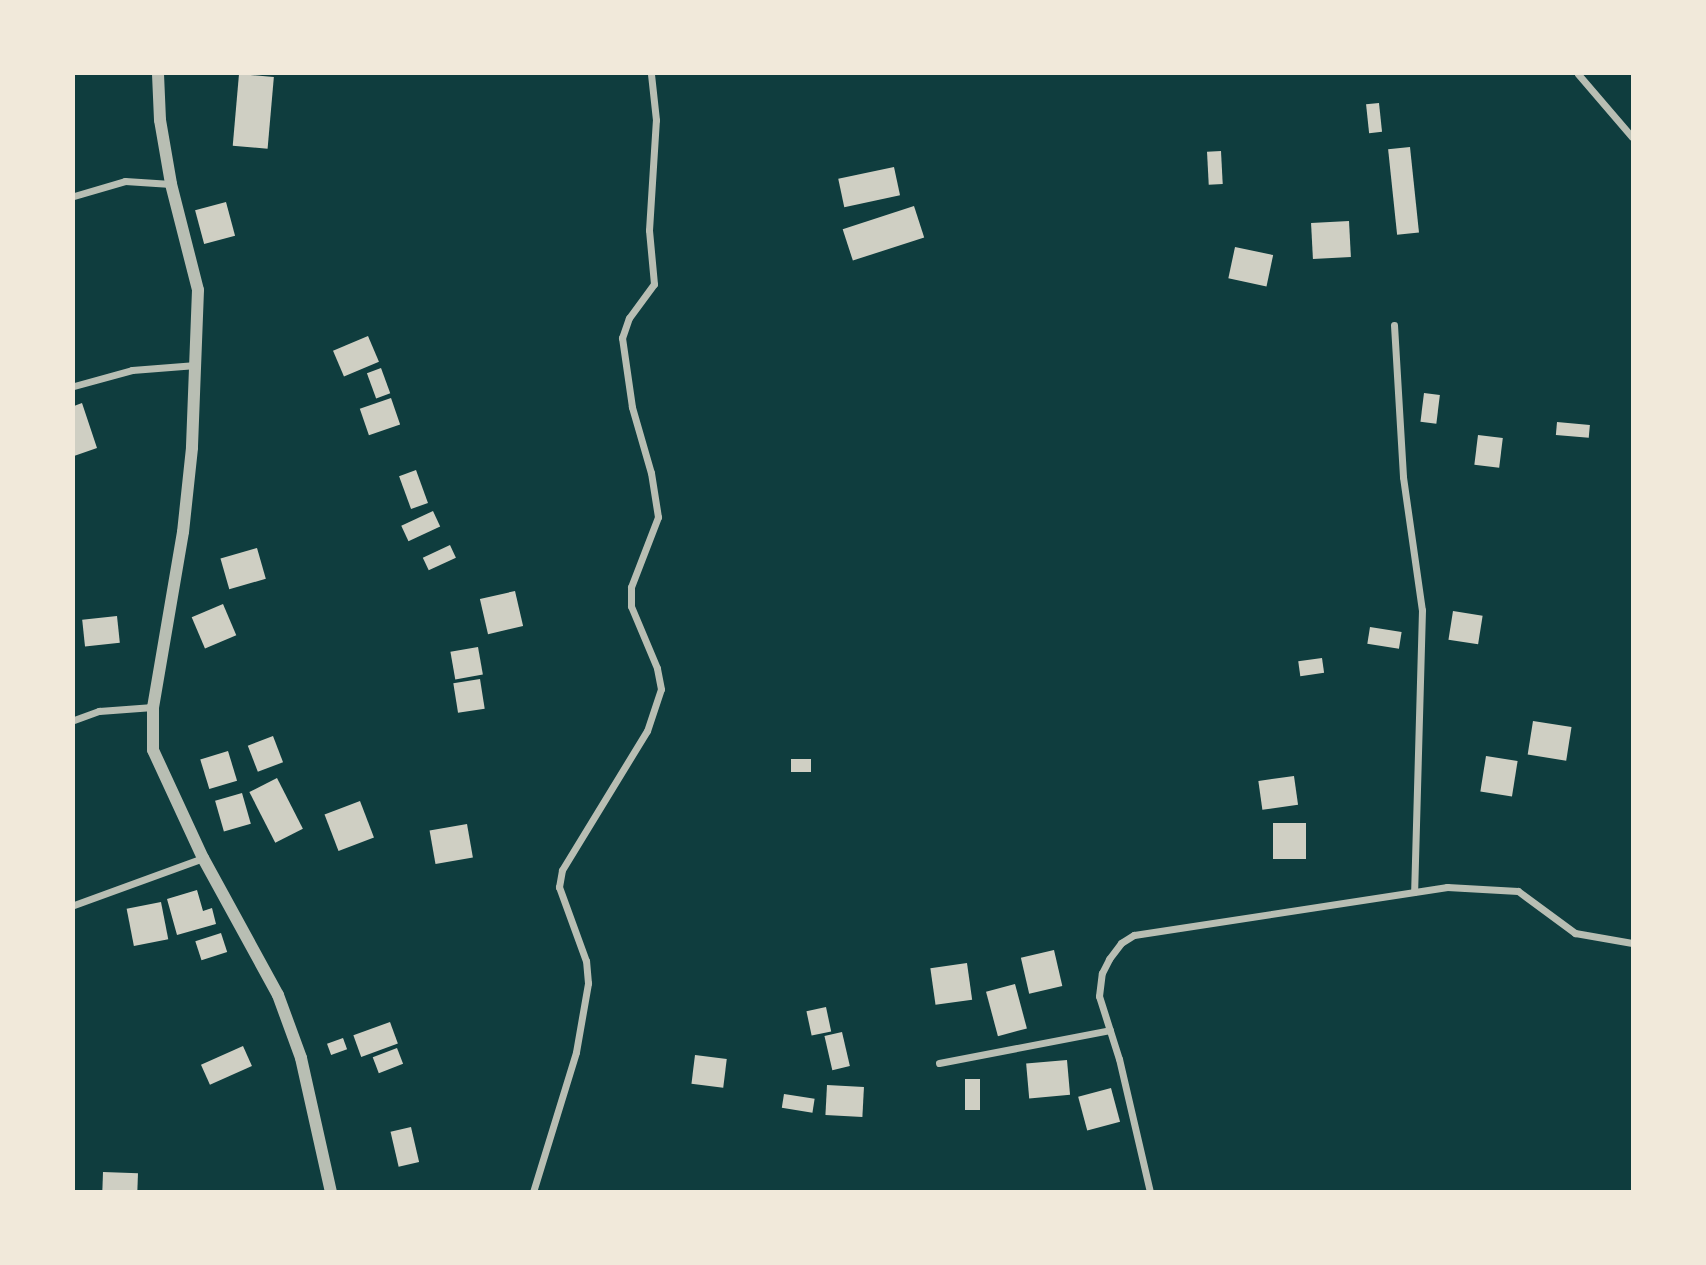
<!DOCTYPE html>
<html>
<head>
<meta charset="utf-8">
<style>
	body { margin:0 }
	#map { position:relative; width:1706px; height:1265px; overflow:hidden; background:#0f3d3e; font-family:Poppins,sans-serif }
	div>[style] { position:absolute }
	.building>* { inset:0; background:#cfcfc3; transform-origin:0 0 }
	.minor>* { height:7px; margin:-3.5px; padding:0 3.5px; transform-origin:3.5px; border-radius:3.5px; background:#b8beb3 }
	.tertiary>* { height:12px; margin:-6px; padding:0 6px; transform-origin:6px; border-radius:6px; background:#b8beb3 }
	span { translate:-50% -50%; white-space:nowrap; text-align:center; line-height:1.15; -webkit-text-stroke:5px #f1e9da; paint-order:stroke }
	.frame { position:absolute; inset:0; border:75px solid #f1e9da; pointer-events:none }
</style>
</head>
<body>
<div id="map">
	<div class="building">
		<i style="left:239px;top:74px;width:35px;height:72px;rotate:5deg"></i>
		<i style="left:1379px;top:103px;width:29px;height:13px;rotate:84deg"></i>
		<i style="left:1410px;top:147px;width:86px;height:22px;rotate:84deg"></i>
		<i style="left:1221px;top:151px;width:33px;height:14px;rotate:87deg"></i>
		<i style="left:894px;top:167px;width:29px;height:57px;rotate:78deg"></i>
		<i style="left:226px;top:202px;width:35px;height:32px;rotate:75deg"></i>
		<i style="left:914px;top:206px;width:33px;height:75px;rotate:72deg"></i>
		<i style="left:1349px;top:221px;width:36px;height:38px;rotate:87deg"></i>
		<i style="left:1235px;top:247px;width:39px;height:32px;rotate:12deg"></i>
		<i style="left:368px;top:336px;width:28px;height:38px;rotate:67deg"></i>
		<i style="left:381px;top:368px;width:27px;height:15px;rotate:70deg"></i>
		<i style="left:1424px;top:393px;width:16px;height:29px;rotate:7deg"></i>
		<i style="left:391px;top:398px;width:28px;height:33px;rotate:71deg"></i>
		<i style="clip-path:polygon(82px 403px,97px 448px,74px 456px,74px 406px)"></i>
		<i style="left:1557px;top:422px;width:33px;height:13px;rotate:5deg"></i>
		<i style="left:1478px;top:435px;width:25px;height:30px;rotate:7deg"></i>
		<i style="left:416px;top:470px;width:35px;height:18px;rotate:70deg"></i>
		<i style="left:433px;top:511px;width:17px;height:35px;rotate:65deg"></i>
		<i style="left:450px;top:545px;width:14px;height:30px;rotate:65deg"></i>
		<i style="left:257px;top:548px;width:32px;height:38px;rotate:74deg"></i>
		<i style="left:515px;top:591px;width:36px;height:36px;rotate:77deg"></i>
		<i style="left:223px;top:604px;width:34px;height:34px;rotate:67deg"></i>
		<i style="left:1453px;top:611px;width:30px;height:29px;rotate:9deg"></i>
		<i style="left:117px;top:616px;width:27px;height:35px;rotate:84deg"></i>
		<i style="left:1370px;top:627px;width:32px;height:17px;rotate:9deg"></i>
		<i style="left:478px;top:647px;width:28px;height:28px;rotate:80deg"></i>
		<i style="left:1322px;top:658px;width:15px;height:24px;rotate:82deg"></i>
		<i style="left:480px;top:679px;width:30px;height:27px;rotate:81deg"></i>
		<i style="left:1533px;top:721px;width:39px;height:34px;rotate:9deg"></i>
		<i style="left:273px;top:736px;width:28px;height:27px;rotate:69deg"></i>
		<i style="left:228px;top:751px;width:31px;height:29px;rotate:73deg"></i>
		<i style="left:1486px;top:756px;width:32px;height:36px;rotate:9deg"></i>
		<i style="left:811px;top:759px;width:13px;height:20px;rotate:90deg"></i>
		<i style="left:1294px;top:776px;width:29px;height:36px;rotate:82deg"></i>
		<i style="left:277px;top:778px;width:57px;height:31px;rotate:63deg"></i>
		<i style="left:242px;top:793px;width:32px;height:28px;rotate:74deg"></i>
		<i style="left:360px;top:801px;width:39px;height:38px;rotate:69deg"></i>
		<i style="left:1273px;top:823px;width:33px;height:36px"></i>
		<i style="left:467px;top:824px;width:34px;height:38px;rotate:80deg"></i>
		<i style="clip-path:polygon(197px 890px,203px 911px,212px 908px,216px 924px,177px 935px,167px 899px)"></i>
		<i style="left:161px;top:902px;width:38px;height:35px;rotate:79deg"></i>
		<i style="left:221px;top:933px;width:20px;height:27px;rotate:72deg"></i>
		<i style="left:1054px;top:950px;width:37px;height:34px;rotate:77deg"></i>
		<i style="left:967px;top:963px;width:37px;height:37px;rotate:82deg"></i>
		<i style="left:1015px;top:984px;width:46px;height:30px;rotate:75deg"></i>
		<i style="left:826px;top:1007px;width:25px;height:20px;rotate:78deg"></i>
		<i style="left:390px;top:1022px;width:23px;height:39px;rotate:70deg"></i>
		<i style="left:842px;top:1032px;width:35px;height:18px;rotate:77deg"></i>
		<i style="left:343px;top:1038px;width:12px;height:17px;rotate:70deg"></i>
		<i style="left:243px;top:1046px;width:22px;height:46px;rotate:66deg"></i>
		<i style="left:397px;top:1048px;width:17px;height:26px;rotate:69deg"></i>
		<i style="left:695px;top:1055px;width:32px;height:29px;rotate:7deg"></i>
		<i style="left:1067px;top:1060px;width:35px;height:41px;rotate:85deg"></i>
		<i style="left:965px;top:1079px;width:15px;height:31px"></i>
		<i style="left:827px;top:1085px;width:37px;height:30px;rotate:3deg"></i>
		<i style="left:1111px;top:1088px;width:35px;height:34px;rotate:75deg"></i>
		<i style="left:784px;top:1094px;width:31px;height:14px;rotate:9deg"></i>
		<i style="left:411px;top:1127px;width:36px;height:21px;rotate:77deg"></i>
		<i style="left:103px;top:1172px;width:35px;height:20px;rotate:2deg"></i>
	</div>
	<div class="minor">
		<i style="left:1578px;top:74px;width:83px;rotate:49.4deg"></i>
		<i style="left:74px;top:196px;width:53px;rotate:-16.4deg"></i>
		<i style="left:125px;top:181px;width:46px;rotate:3.7deg"></i>
		<i style="left:1394px;top:325px;width:152px;rotate:86.6deg"></i>
		<i style="left:1403px;top:477px;width:134px;rotate:81.9deg"></i>
		<i style="left:1422px;top:610px;width:282px;rotate:91.6deg"></i>
		<i style="left:74px;top:386px;width:60px;rotate:-15.4deg"></i>
		<i style="left:132px;top:370px;width:64px;rotate:-4.5deg"></i>
		<i style="left:74px;top:720px;width:27px;rotate:-20deg"></i>
		<i style="left:99px;top:711px;width:54px;rotate:-4.2deg"></i>
		<i style="left:74px;top:905px;width:137px;rotate:-20deg"></i>
		<i style="left:939px;top:1063px;width:174px;rotate:-10.9deg"></i>
		<i style="left:533px;top:1192px;width:146px;rotate:-72.9deg"></i>
		<i style="left:576px;top:1052px;width:70px;rotate:-80.1deg"></i>
		<i style="left:588px;top:983px;width:22px;rotate:-95deg"></i>
		<i style="left:586px;top:961px;width:79px;rotate:-110deg"></i>
		<i style="left:559px;top:887px;width:17px;rotate:-80deg"></i>
		<i style="left:562px;top:870px;width:163px;rotate:-58.6deg"></i>
		<i style="left:647px;top:731px;width:44px;rotate:-71.6deg"></i>
		<i style="left:661px;top:689px;width:21px;rotate:-101deg"></i>
		<i style="left:657px;top:668px;width:67px;rotate:-112.8deg"></i>
		<i style="left:631px;top:606px;width:19px;rotate:-90deg"></i>
		<i style="left:631px;top:587px;width:75px;rotate:-68.9deg"></i>
		<i style="left:658px;top:517px;width:45px;rotate:-99deg"></i>
		<i style="left:651px;top:473px;width:69px;rotate:-106.1deg"></i>
		<i style="left:632px;top:407px;width:70px;rotate:-98.2deg"></i>
		<i style="left:622px;top:338px;width:21px;rotate:-71deg"></i>
		<i style="left:629px;top:318px;width:42px;rotate:-53.7deg"></i>
		<i style="left:654px;top:284px;width:54px;rotate:-95.3deg"></i>
		<i style="left:649px;top:230px;width:110px;rotate:-86.4deg"></i>
		<i style="left:656px;top:120px;width:46px;rotate:-96.2deg"></i>
		<i style="left:1150px;top:1192px;width:137px;rotate:-103.1deg"></i>
		<i style="left:1119px;top:1059px;width:66px;rotate:-107.6deg"></i>
		<i style="left:1099px;top:996px;width:23px;rotate:-83deg"></i>
		<i style="left:1102px;top:973px;width:16px;rotate:-63deg"></i>
		<i style="left:1109px;top:959px;width:20px;rotate:-53deg"></i>
		<i style="left:1121px;top:943px;width:15px;rotate:-32deg"></i>
		<i style="left:1134px;top:935px;width:317px;rotate:-8.7deg"></i>
		<i style="left:1447px;top:887px;width:71px;rotate:3.2deg"></i>
		<i style="left:1518px;top:891px;width:71px;rotate:36.4deg"></i>
		<i style="left:1575px;top:933px;width:58px;rotate:10deg"></i>
	</div>
	<div class="tertiary">
		<i style="left:158px;top:74px;width:46px;rotate:87.5deg"></i>
		<i style="left:160px;top:120px;width:65px;rotate:80.2deg"></i>
		<i style="left:171px;top:184px;width:109px;rotate:75.7deg"></i>
		<i style="left:198px;top:290px;width:158px;rotate:92.2deg"></i>
		<i style="left:192px;top:448px;width:84px;rotate:96.1deg"></i>
		<i style="left:183px;top:532px;width:178px;rotate:99.7deg"></i>
		<i style="left:153px;top:707px;width:43px;rotate:90deg"></i>
		<i style="left:153px;top:750px;width:119px;rotate:65.2deg"></i>
		<i style="left:203px;top:858px;width:156px;rotate:61.3deg"></i>
		<i style="left:278px;top:995px;width:67px;rotate:69.9deg"></i>
		<i style="left:301px;top:1058px;width:137px;rotate:77.4deg"></i>
	</div>
	<div class="frame"></div>
</div>
</body>
</html>
